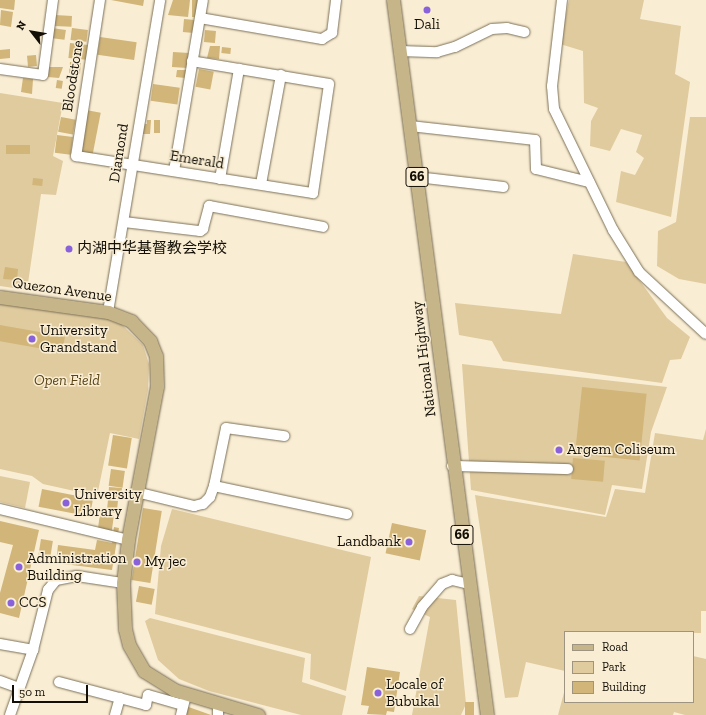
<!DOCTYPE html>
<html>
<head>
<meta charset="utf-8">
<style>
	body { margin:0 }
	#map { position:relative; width:706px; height:715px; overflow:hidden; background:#f9edd3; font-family:"Zilla Slab","Noto Sans SC",serif }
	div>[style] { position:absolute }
	.green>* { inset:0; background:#e0cb9f }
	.building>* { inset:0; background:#d1b579; transform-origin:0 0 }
	.roads { filter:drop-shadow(0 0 1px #7b7058) drop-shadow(0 0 1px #7b7058) }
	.minor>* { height:10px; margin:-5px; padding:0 5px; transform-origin:5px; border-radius:5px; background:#fff }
	.major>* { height:13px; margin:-6.5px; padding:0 6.5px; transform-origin:6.5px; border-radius:6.5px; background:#c7b58a }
	.dots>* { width:11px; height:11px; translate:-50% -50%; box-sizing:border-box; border:2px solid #f9edd3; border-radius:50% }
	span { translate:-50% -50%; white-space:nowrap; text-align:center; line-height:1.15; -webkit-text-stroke:3px #f9edd3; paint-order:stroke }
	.shield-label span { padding:1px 3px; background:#f9edd3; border:1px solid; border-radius:3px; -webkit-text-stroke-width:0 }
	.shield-label { font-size:14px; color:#130f06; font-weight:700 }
	.poi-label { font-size:15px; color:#130f06 }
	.left { translate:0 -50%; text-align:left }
	.right { translate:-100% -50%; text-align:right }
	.street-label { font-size:15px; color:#130f06 }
	.park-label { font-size:15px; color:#594517; font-style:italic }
	.legend { position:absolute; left:564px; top:631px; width:130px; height:72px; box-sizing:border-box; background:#f9edd3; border:1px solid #9d9481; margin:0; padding:5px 7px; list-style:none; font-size:12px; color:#130f06 }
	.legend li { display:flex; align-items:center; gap:8px; height:20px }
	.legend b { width:20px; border:1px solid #9d9481 }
	.north { position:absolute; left:12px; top:12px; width:40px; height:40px; -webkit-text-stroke:3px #f9edd3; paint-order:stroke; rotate:301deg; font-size:11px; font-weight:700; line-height:16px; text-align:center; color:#130f06 }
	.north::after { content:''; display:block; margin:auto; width:14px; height:18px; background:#130f06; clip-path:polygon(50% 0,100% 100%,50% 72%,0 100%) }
	.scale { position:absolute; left:12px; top:685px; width:76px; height:18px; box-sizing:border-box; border:2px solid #130f06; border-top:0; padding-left:5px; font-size:12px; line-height:14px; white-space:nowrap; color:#130f06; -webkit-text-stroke:3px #f9edd3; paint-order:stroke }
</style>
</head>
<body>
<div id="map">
	<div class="green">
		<i style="clip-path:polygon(569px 0,644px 0,640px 19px,681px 26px,675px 74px,690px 82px,671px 217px,616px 202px,621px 171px,635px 175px,644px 158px,636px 152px,642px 135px,621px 129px,610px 151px,590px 146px,591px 121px,598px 108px,584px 103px,583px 51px,560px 44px)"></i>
		<i style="clip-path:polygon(0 93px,63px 103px,53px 156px,63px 161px,56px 195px,41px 194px,27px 290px,0 286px)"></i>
		<i style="clip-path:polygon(690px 117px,706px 117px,706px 284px,679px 279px,657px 266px,658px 231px,676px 222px)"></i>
		<i style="clip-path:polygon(573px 254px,626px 262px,667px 318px,690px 337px,681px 359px,670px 360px,662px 383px,503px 361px,492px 341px,459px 335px,455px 303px,561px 314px)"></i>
		<i style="clip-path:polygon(0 303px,101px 317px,119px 322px,143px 345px,149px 364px,148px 390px,139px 439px,110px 433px,97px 496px,43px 484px,32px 476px,0 469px)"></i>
		<i style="clip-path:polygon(462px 364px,667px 387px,651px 432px,642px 489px,612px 485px,605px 515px,471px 490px)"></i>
		<i style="clip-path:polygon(706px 429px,706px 611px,701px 611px,701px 633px,565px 632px,565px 671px,526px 662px,518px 697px,505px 698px,475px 495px,606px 517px,615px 489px,645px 493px,655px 433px,703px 440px)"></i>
		<i style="clip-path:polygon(0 476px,30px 482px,25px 508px,0 502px)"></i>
		<i style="clip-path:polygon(172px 509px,371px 557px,346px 691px,310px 679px,311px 654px,155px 614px,161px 546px)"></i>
		<i style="clip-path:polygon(419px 596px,456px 600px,466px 704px,461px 715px,412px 715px,430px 617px,412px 609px)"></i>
		<i style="clip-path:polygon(150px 618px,305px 658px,302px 682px,346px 696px,342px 715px,301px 715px,209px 691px,179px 679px,158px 660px,145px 621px)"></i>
		<i style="clip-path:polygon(693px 656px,706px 659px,706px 715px,685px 715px,674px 712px,673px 715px,558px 715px,565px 689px,565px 702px,693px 702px)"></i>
	</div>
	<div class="building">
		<i style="clip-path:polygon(0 0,15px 0,14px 10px,0 8px)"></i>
		<i style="clip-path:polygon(111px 0,144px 0,143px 6px)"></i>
		<i style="clip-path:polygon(173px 0,190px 0,188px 17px,168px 15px)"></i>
		<i style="left:192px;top:0;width:6px;height:17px"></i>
		<i style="clip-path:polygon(1px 10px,13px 12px,11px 27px,0 25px)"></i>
		<i style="left:55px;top:15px;width:17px;height:11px;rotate:3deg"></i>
		<i style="left:184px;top:19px;width:11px;height:13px;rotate:5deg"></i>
		<i style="left:52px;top:28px;width:14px;height:10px;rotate:8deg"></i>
		<i style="left:72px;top:28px;width:16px;height:12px;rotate:7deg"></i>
		<i style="left:205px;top:30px;width:11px;height:12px;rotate:5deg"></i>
		<i style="left:100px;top:37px;width:37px;height:18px;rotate:8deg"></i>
		<i style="left:70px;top:43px;width:18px;height:15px;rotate:6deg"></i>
		<i style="clip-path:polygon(210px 46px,220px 46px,219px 59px,207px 58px)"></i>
		<i style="left:222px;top:47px;width:9px;height:6px;rotate:6deg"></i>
		<i style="clip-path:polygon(10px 49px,10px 58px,0 59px,0 50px)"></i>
		<i style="left:173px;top:52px;width:16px;height:15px;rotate:4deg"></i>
		<i style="left:36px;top:55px;width:11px;height:9px;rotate:85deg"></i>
		<i style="left:70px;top:62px;width:11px;height:11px;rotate:5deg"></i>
		<i style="clip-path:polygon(49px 67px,63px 67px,59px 78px,48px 77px)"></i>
		<i style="left:199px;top:69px;width:15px;height:18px;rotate:11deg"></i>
		<i style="clip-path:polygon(177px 70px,186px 70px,185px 78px,176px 77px)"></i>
		<i style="clip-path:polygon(23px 78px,33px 79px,32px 94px,21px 92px)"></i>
		<i style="left:57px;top:80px;width:6px;height:8px;rotate:9deg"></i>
		<i style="left:153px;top:84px;width:27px;height:17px;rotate:8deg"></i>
		<i style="left:86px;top:110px;width:15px;height:42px;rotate:11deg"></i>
		<i style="left:61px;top:117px;width:15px;height:15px;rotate:11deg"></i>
		<i style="clip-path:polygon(147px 120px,151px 120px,150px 134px,141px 134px,142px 124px,147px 124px)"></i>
		<i style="left:154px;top:120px;width:6px;height:13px"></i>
		<i style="left:57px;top:135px;width:16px;height:18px;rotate:7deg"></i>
		<i style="left:6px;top:145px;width:24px;height:9px"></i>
		<i style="left:33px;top:178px;width:10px;height:7px;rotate:6deg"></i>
		<i style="clip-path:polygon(5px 267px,18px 269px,17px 280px,3px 279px)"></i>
		<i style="left:0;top:325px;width:66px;height:16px;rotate:10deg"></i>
		<i style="left:582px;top:387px;width:65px;height:67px;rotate:6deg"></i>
		<i style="left:113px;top:435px;width:19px;height:31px;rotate:9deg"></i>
		<i style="left:573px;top:458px;width:32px;height:21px;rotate:5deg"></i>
		<i style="left:111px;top:469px;width:14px;height:17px;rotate:8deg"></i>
		<i style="left:109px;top:487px;width:13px;height:12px;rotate:4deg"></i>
		<i style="left:42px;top:489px;width:52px;height:18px;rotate:11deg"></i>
		<i style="left:108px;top:500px;width:10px;height:12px;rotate:6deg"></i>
		<i style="left:143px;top:508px;width:19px;height:73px;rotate:9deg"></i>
		<i style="left:100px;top:514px;width:14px;height:18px;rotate:8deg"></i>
		<i style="clip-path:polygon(0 521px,39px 530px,19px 618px,0 613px,0 593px,13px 545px,0 542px)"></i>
		<i style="left:392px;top:523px;width:35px;height:31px;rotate:12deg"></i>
		<i style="clip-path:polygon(114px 527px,119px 528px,112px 570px,56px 563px,58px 545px,95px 550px,97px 540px,112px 543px)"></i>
		<i style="left:41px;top:539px;width:12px;height:16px;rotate:9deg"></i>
		<i style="left:139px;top:586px;width:16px;height:16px;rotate:11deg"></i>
		<i style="clip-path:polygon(367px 667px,400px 672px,394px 712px,387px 711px,386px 715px,367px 714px,369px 706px,361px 705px)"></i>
		<i style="left:465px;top:702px;width:9px;height:13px"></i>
		<i style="clip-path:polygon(183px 705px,211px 715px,181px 715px)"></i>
	</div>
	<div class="roads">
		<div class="minor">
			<i style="left:100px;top:0;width:158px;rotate:98.7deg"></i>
			<i style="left:76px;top:156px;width:240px;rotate:8.9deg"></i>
			<i style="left:313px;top:193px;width:110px;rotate:-81.6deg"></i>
			<i style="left:329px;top:84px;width:139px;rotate:-170.5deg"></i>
			<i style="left:562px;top:0;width:87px;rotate:96.6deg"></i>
			<i style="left:552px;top:86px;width:23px;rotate:85deg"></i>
			<i style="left:554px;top:109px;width:135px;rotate:64deg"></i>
			<i style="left:613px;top:230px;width:49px;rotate:58.2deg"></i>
			<i style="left:639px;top:272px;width:91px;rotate:42.8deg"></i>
			<i style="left:200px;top:18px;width:124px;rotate:9.8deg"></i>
			<i style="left:322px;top:39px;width:12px;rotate:-31deg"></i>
			<i style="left:332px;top:33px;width:33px;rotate:-83deg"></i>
			<i style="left:400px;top:51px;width:37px;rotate:2deg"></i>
			<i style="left:437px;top:52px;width:19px;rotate:-16deg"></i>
			<i style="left:455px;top:47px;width:41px;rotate:-25.9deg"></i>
			<i style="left:492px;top:29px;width:15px;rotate:-4deg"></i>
			<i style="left:507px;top:28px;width:18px;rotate:13deg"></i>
			<i style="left:0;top:69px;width:43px;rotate:7.9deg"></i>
			<i style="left:43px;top:75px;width:76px;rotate:-82.4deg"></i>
			<i style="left:410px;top:126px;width:126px;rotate:6.4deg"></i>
			<i style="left:535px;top:140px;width:29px;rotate:88deg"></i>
			<i style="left:536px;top:169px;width:55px;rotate:13.8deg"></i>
			<i style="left:174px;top:171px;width:173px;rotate:-80.4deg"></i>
			<i style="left:417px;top:177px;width:87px;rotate:6.6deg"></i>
			<i style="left:220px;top:179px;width:112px;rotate:-80.2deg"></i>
			<i style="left:261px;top:184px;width:111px;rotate:-79.6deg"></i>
			<i style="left:124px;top:222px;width:77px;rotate:6.8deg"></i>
			<i style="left:200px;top:231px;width:4px;rotate:-34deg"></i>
			<i style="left:203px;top:229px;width:24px;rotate:-75deg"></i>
			<i style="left:209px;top:206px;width:116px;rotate:10.4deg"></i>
			<i style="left:108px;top:312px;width:316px;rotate:-80.5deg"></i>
			<i style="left:452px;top:466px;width:116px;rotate:1.5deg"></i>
			<i style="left:214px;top:486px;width:59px;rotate:-78.3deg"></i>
			<i style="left:226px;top:428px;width:59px;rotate:7.9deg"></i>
			<i style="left:136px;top:492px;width:60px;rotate:13.6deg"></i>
			<i style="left:194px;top:506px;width:9px;rotate:-13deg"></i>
			<i style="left:203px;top:504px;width:10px;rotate:-45deg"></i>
			<i style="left:210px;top:497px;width:12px;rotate:-70deg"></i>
			<i style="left:214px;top:486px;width:136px;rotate:11.9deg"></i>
			<i style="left:0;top:509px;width:132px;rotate:13.6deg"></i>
			<i style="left:410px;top:629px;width:25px;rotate:-61deg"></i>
			<i style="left:422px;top:607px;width:30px;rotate:-49deg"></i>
			<i style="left:442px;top:584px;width:11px;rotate:-22deg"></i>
			<i style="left:452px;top:580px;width:18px;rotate:13deg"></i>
			<i style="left:0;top:644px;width:34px;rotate:10deg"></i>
			<i style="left:0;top:681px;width:20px;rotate:20deg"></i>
			<i style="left:59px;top:682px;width:90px;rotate:14.8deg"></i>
			<i style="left:146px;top:705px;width:10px;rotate:-79deg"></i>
			<i style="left:148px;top:695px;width:36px;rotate:16deg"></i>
			<i style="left:10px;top:715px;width:69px;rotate:-70.5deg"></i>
			<i style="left:33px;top:650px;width:62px;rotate:-76deg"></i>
			<i style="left:48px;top:590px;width:13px;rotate:-51deg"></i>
			<i style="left:56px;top:580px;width:21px;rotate:-11deg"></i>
			<i style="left:77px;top:576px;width:47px;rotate:8.7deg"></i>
			<i style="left:115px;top:715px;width:18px;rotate:-74deg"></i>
			<i style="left:181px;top:715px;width:16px;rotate:-76deg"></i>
			<i style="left:218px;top:715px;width:10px;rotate:-90deg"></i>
		</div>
		<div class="major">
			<i style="left:393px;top:0;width:721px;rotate:82.51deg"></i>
			<i style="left:0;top:297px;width:109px;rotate:7.9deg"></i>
			<i style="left:108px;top:312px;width:25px;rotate:21deg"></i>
			<i style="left:131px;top:321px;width:28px;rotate:46deg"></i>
			<i style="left:150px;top:341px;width:16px;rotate:68deg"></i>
			<i style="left:156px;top:356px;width:30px;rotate:88deg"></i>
			<i style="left:157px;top:386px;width:157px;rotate:100.7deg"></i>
			<i style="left:128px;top:540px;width:43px;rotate:96.6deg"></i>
			<i style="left:123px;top:583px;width:46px;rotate:87.5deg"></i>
			<i style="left:125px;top:629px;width:16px;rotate:76deg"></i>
			<i style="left:129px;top:645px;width:30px;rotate:60deg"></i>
			<i style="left:144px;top:671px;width:36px;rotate:32deg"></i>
			<i style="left:174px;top:690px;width:88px;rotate:16.6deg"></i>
		</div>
	</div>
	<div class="dots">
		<i style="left:427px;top:10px;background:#8961db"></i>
		<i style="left:69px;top:249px;background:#8961db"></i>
		<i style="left:32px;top:339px;background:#8961db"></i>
		<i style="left:559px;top:450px;background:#8961db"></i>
		<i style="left:66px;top:503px;background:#8961db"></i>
		<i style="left:409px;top:542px;background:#8961db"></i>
		<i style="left:137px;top:562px;background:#8961db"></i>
		<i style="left:19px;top:567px;background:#8961db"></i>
		<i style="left:11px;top:603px;background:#8961db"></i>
		<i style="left:378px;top:693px;background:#8961db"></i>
	</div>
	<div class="shield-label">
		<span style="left:417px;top:177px">66</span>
		<span style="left:462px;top:535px">66</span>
	</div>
	<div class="poi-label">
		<span style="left:427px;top:25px">Dali</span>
		<span class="left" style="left:77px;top:249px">内湖中华基督教会学校</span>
		<span class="left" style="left:40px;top:339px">University<br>Grandstand</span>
		<span class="left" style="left:567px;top:450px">Argem Coliseum</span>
		<span class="left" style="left:74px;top:503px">University<br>Library</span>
		<span class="right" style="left:401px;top:542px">Landbank</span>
		<span class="left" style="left:27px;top:567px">Administration<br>Building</span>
		<span class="left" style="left:145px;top:562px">My jec</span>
		<span class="left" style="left:19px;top:603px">CCS</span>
		<span class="left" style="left:386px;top:693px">Locale of<br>Bubukal</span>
	</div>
	<div class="street-label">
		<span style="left:73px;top:76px;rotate:-81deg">Bloodstone</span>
		<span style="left:119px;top:153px;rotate:-81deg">Diamond</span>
		<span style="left:197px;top:160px;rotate:9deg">Emerald</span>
		<span style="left:62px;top:290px;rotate:8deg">Quezon Avenue</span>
		<span style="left:424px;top:359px;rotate:-97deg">National Highway</span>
	</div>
	<div class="park-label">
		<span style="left:67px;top:381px">Open Field</span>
	</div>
	<ul class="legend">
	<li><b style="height:5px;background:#c7b58a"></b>Road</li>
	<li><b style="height:11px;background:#e0cb9f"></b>Park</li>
	<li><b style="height:11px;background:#d1b579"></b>Building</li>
	</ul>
	<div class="north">N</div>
	<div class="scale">50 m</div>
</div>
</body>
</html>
